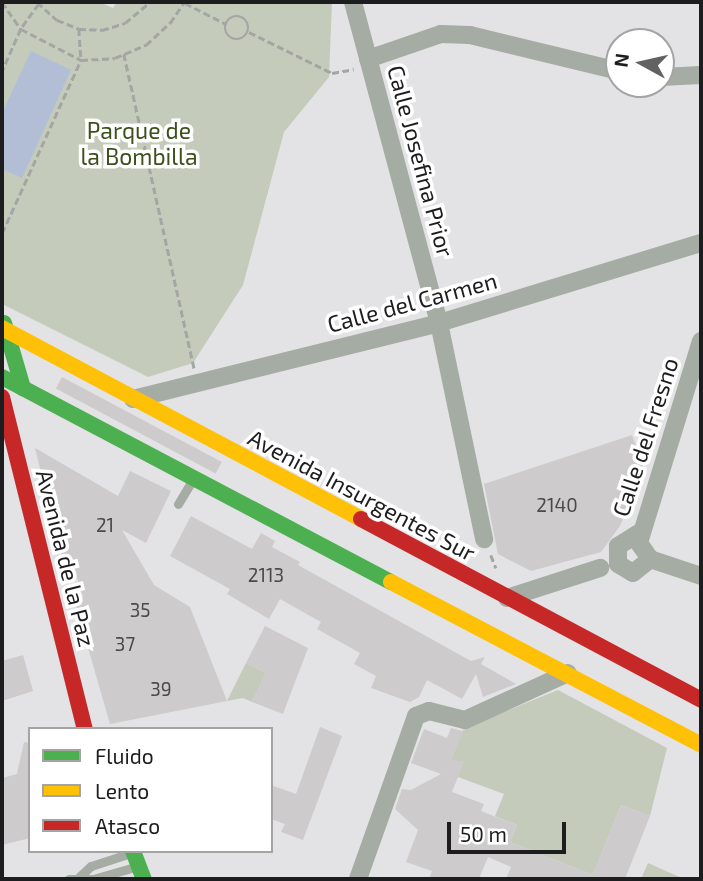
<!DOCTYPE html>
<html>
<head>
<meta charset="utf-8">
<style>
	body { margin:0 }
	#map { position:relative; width:703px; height:881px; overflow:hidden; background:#e3e2e5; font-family:"Exo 2",sans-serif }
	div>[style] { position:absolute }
	.green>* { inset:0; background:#c4cbbb }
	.water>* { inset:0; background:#b1bed5 }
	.building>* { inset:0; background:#cdcbcc; transform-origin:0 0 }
	.path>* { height:2.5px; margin-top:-1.25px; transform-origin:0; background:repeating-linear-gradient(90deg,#a3a6a2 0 7px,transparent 0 10.5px) }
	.path>.ring { margin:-1.25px; padding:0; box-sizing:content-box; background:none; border:2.5px solid #a3a6a2; border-radius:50% }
	.lane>* { height:9px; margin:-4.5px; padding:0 4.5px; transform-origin:4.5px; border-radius:4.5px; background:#a5aca3 }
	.street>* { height:18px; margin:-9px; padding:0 9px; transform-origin:9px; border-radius:9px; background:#a5aca3 }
	.fast>* { height:16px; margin:-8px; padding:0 8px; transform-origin:8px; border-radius:8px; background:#4caf50 }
	.slow>* { height:16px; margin:-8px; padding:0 8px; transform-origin:8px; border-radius:8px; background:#ffc107 }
	.jam>* { height:16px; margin:-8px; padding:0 8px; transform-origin:8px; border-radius:8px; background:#c62828 }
	span { translate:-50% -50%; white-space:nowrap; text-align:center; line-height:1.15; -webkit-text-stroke:7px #fff; paint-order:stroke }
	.number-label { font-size:19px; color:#4b4a4b }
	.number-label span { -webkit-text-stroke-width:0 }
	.park-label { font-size:23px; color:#3c501c }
	.street-label { font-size:23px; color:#1d1c1e }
	.frame { position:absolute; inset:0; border:4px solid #1d1c1e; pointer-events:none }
	.legend { position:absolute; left:28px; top:727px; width:245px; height:126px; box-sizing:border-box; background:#fff; border:2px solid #a5a4a5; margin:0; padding:9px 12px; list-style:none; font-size:21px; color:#1d1c1e }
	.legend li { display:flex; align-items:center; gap:14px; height:35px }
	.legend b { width:35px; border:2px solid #a5a4a5 }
	.north { position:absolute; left:605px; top:28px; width:70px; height:70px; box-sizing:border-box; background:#fff; border:2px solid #a5a4a5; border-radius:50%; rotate:278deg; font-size:19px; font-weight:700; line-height:28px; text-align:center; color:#1d1c1e }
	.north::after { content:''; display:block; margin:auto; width:24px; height:32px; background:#626164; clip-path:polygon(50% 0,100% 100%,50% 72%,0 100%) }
	.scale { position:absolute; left:447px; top:822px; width:119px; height:32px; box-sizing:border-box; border:4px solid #1d1c1e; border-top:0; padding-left:9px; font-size:21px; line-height:24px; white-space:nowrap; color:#1d1c1e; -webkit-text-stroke:5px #fff; paint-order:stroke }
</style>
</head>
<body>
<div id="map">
	<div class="green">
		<i style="clip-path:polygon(2px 2px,99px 2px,113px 8px,117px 2px,332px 2px,329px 77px,284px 132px,243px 285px,193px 363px,148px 377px,4px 305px)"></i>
		<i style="clip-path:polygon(246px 663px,266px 673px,252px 702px,243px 698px,227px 701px)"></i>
		<i style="clip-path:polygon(558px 690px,667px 748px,650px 816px,621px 805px,593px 875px,510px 842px,517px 825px,495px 816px,504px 794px,458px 777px,451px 759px,464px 728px)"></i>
		<i style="clip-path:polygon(648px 863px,684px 879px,641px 879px)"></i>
	</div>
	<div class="water">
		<i style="clip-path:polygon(31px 51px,71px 70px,22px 178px,2px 169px,2px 113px)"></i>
	</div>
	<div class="building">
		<i style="left:62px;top:377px;width:181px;height:13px;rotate:28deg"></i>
		<i style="clip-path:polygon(632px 435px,644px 468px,620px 526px,601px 552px,531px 571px,498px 554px,484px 484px)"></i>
		<i style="clip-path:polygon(35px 448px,118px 496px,130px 471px,171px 491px,146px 543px,122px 530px,154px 585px,190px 607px,227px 701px,110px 724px,74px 599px,83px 597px,74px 567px,65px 569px)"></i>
		<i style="clip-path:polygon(191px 516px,252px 549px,261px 533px,275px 541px,272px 547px,300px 562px,298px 565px,471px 661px,485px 657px,481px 664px,516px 684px,483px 697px,476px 674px,462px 699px,427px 680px,419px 697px,410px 702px,371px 688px,376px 676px,354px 664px,360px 653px,317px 629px,321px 622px,280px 599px,269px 619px,227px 594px,230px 589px,170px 556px)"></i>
		<i style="clip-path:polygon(265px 626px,308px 648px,283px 714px,252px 702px,266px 673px,246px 663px)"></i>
		<i style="clip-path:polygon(23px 655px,33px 691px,2px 701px,2px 661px)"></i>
		<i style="clip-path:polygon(320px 727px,342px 736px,303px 840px,281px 832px,285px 824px,271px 819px,271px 785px,296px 794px)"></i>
		<i style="clip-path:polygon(451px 728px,463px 731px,451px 759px,464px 762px,452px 792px,484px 804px,481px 811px,517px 825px,510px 842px,593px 875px,621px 805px,650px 816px,625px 879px,506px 879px,511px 867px,488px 857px,479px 879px,429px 879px,432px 871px,406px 862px,418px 830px,395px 809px,402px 789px,411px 790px,441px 774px,411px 763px,424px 729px,447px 738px)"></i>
		<i style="clip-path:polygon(24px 742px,30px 743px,30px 838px,2px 845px,2px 778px,17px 774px)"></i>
	</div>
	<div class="path">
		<i style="left:2px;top:2px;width:33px;rotate:55deg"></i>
		<i style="left:21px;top:29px;width:47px;rotate:113.8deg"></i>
		<i style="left:37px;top:2px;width:27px;rotate:42deg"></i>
		<i style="left:57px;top:20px;width:24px;rotate:22deg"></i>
		<i style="left:79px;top:29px;width:23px;rotate:2deg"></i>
		<i style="left:102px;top:30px;width:24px;rotate:-17deg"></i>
		<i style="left:125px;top:23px;width:33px;rotate:-40deg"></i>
		<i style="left:185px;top:3px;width:46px;rotate:27.1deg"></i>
		<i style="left:39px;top:4px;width:31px;rotate:126deg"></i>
		<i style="left:21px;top:29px;width:68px;rotate:27.3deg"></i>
		<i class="ring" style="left:225px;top:16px;width:21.5px;height:21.5px"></i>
		<i style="left:79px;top:29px;width:31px;rotate:86deg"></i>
		<i style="left:249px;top:32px;width:93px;rotate:26.3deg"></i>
		<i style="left:332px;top:73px;width:22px;rotate:-10deg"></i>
		<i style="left:124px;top:54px;width:322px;rotate:77.4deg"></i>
		<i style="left:2px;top:233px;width:190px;rotate:-65.5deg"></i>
		<i style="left:81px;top:60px;width:34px;rotate:-3deg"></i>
		<i style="left:115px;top:58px;width:34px;rotate:-23deg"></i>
		<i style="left:146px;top:45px;width:33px;rotate:-43deg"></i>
		<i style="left:170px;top:23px;width:25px;rotate:-56deg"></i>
		<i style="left:491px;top:555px;width:14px;rotate:69deg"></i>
	</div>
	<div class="lane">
		<i style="left:178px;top:504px;width:29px;rotate:-59deg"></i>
		<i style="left:79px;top:877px;width:16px;rotate:-43deg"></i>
		<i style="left:91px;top:866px;width:42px;rotate:-18deg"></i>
		<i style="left:69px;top:879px;width:24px"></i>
		<i style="left:93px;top:879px;width:47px;rotate:-16.1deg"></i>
	</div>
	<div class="street">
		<i style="left:353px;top:2px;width:332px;rotate:75deg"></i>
		<i style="left:439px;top:323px;width:221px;rotate:78.2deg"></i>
		<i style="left:368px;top:59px;width:77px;rotate:-18.9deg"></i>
		<i style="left:441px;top:34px;width:29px;rotate:2deg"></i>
		<i style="left:470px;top:35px;width:153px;rotate:13.6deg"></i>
		<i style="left:661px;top:77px;width:40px;rotate:-2.9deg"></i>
		<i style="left:701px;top:341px;width:211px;rotate:107.1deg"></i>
		<i style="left:639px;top:543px;width:19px;rotate:55deg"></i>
		<i style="left:650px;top:559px;width:54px;rotate:18.4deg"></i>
		<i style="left:133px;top:399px;width:315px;rotate:-13.9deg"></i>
		<i style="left:439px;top:323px;width:274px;rotate:-17deg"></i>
		<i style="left:639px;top:533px;width:25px;rotate:148deg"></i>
		<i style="left:618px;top:546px;width:18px;rotate:90deg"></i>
		<i style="left:618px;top:564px;width:17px;rotate:31deg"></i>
		<i style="left:633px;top:573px;width:22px;rotate:-39deg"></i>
		<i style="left:507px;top:598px;width:98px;rotate:-17.9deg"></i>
		<i style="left:358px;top:879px;width:173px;rotate:-70.4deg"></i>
		<i style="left:416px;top:716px;width:14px;rotate:-21deg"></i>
		<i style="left:429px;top:711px;width:37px;rotate:14deg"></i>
		<i style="left:465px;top:720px;width:113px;rotate:-24.5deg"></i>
	</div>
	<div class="fast">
		<i style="left:4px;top:323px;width:68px;rotate:73.7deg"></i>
		<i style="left:2px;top:377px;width:440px;rotate:27.8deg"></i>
		<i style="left:133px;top:851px;width:30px;rotate:69deg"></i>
	</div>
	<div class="slow">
		<i style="left:2px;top:328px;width:407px;rotate:28deg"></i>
		<i style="left:391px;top:582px;width:350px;rotate:27.7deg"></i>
	</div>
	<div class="jam">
		<i style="left:2px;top:397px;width:342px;rotate:76deg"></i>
		<i style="left:361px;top:519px;width:385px;rotate:28deg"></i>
	</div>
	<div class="number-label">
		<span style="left:557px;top:505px">2140</span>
		<span style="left:105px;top:525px">21</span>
		<span style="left:266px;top:575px">2113</span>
		<span style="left:140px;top:610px">35</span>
		<span style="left:125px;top:644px">37</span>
		<span style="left:161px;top:689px">39</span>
	</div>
	<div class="park-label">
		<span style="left:139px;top:143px">Parque de<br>la Bombilla</span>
	</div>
	<div class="street-label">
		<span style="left:421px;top:161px;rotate:75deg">Calle Josefina Prior</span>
		<span style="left:412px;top:302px;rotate:-15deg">Calle del Carmen</span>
		<span style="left:645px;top:437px;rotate:-72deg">Calle del Fresno</span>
		<span style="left:362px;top:495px;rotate:28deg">Avenida Insurgentes Sur</span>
		<span style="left:66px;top:558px;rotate:76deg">Avenida de la Paz</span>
	</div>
	<div class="frame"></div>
	<ul class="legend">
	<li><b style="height:9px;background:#4caf50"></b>Fluido</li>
	<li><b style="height:9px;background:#ffc107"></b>Lento</li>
	<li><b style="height:9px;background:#c62828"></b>Atasco</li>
	</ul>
	<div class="north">N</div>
	<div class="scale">50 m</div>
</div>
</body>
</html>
